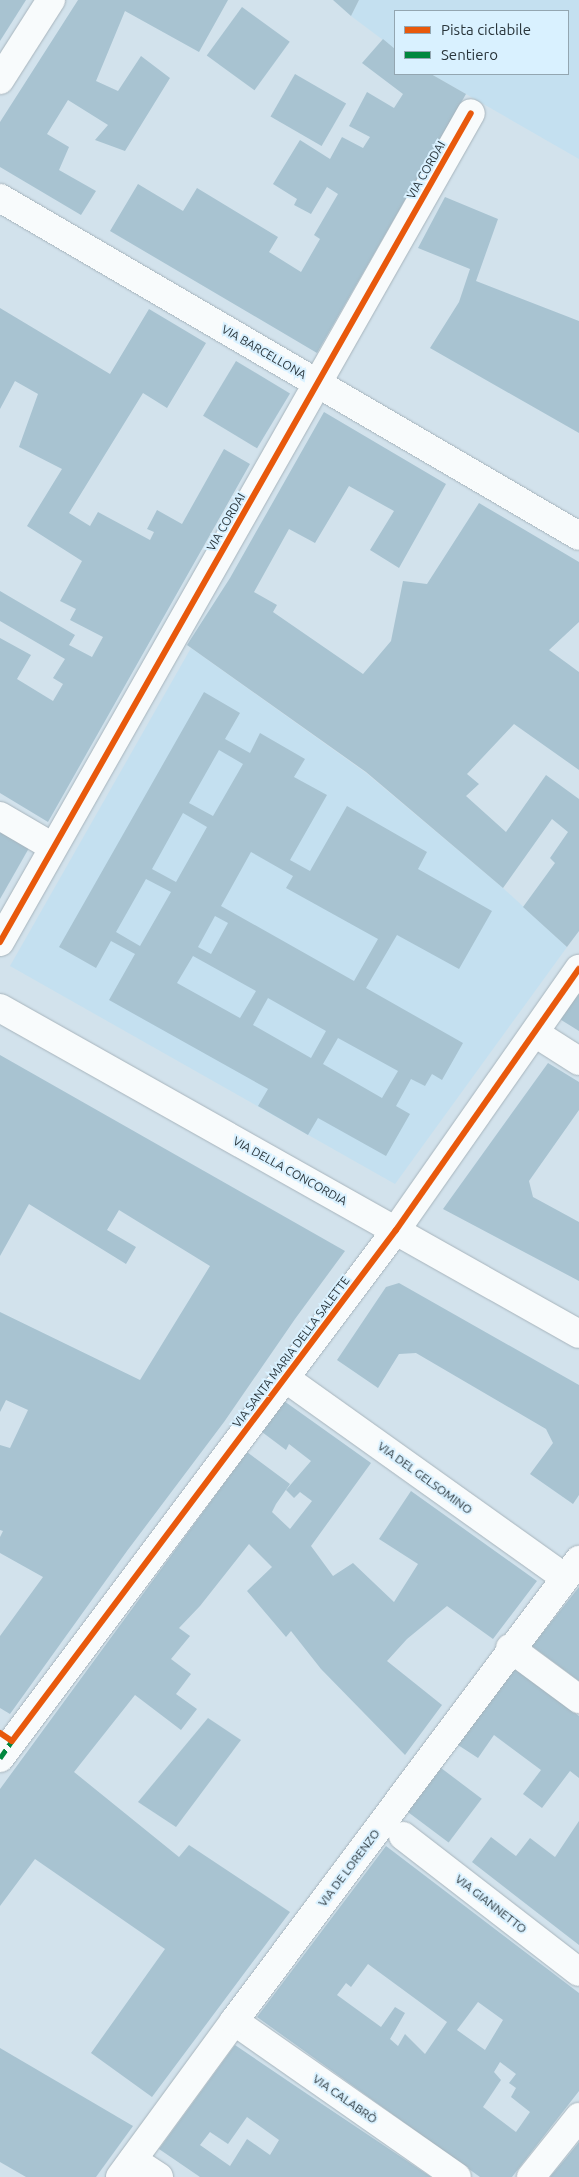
<!DOCTYPE html>
<html>
<head>
<meta charset="utf-8">
<style>
	body { margin:0 }
	#map { position:relative; width:579px; height:2177px; overflow:hidden; background:#d2e2ec; font-family:Ubuntu,sans-serif }
	div>[style] { position:absolute }
	.built>* { inset:0; background:#c4e0f0 }
	.building>* { inset:0; background:#a8c3d1; transform-origin:0 0 }
	.roads { filter:drop-shadow(0 0 1px #a7b4bc) drop-shadow(0 0 1px #a7b4bc) }
	.street>* { height:28px; margin:-14px; padding:0 14px; transform-origin:14px; border-radius:14px; background:#f8fbfc }
	.secondary>* { height:28px; margin:-14px; padding:0 14px; transform-origin:14px; border-radius:14px; background:#f8fbfc }
	.quiet>* { height:5px; margin-top:-2.5px; transform-origin:0; background:repeating-linear-gradient(90deg,#00873e 0 10px,transparent 0 15px) }
	.cycleway>* { height:6px; margin:-3px; padding:0 3px; transform-origin:3px; border-radius:3px; background:#e8590c }
	span { translate:-50% -50%; white-space:nowrap; text-align:center; line-height:1.15; -webkit-text-stroke:4px #d9f1ff; paint-order:stroke }
	.street-label { font-size:12px; color:#29353b }
	.legend { position:absolute; left:394px; top:10px; width:175px; height:65px; box-sizing:border-box; background:#d9f1ff; border:1px solid #93a6b1; margin:0; padding:6px 9px; list-style:none; font-size:15px; color:#29353b }
	.legend li { display:flex; align-items:center; gap:10px; height:25px }
	.legend b { width:25px; border:1px solid #93a6b1 }
</style>
</head>
<body>
<div id="map">
	<div class="built">
		<i style="clip-path:polygon(359px 0,579px 0,579px 159px,431px 74px,568px 74px,568px 11px,395px 11px,395px 49px,351px 16px)"></i>
		<i style="clip-path:polygon(191px 648px,366px 773px,503px 888px,567px 947px,395px 1184px,10px 966px)"></i>
	</div>
	<div class="building">
		<i style="clip-path:polygon(0 0,26px 0,0 41px)"></i>
		<i style="clip-path:polygon(78px 0,228px 0,199px 52px,125px 11px,96px 81px,118px 91px,141px 56px,170px 78px,125px 151px,95px 140px,108px 125px,68px 100px,47px 134px,69px 147px,59px 170px,96px 191px,81px 215px,0 167px,0 122px)"></i>
		<i style="clip-path:polygon(333px 0,359px 0,351px 16px)"></i>
		<i style="left:242px;top:7px;width:59px;height:60px;rotate:36deg"></i>
		<i style="clip-path:polygon(383px 39px,395px 49px,395px 74px,431px 74px,466px 94px,317px 353px,110px 231px,138px 184px,183px 211px,197px 188px,278px 237px,269px 252px,301px 272px,320px 239px,314px 235px,338px 194px,327px 187px,311px 214px,294px 205px,297px 199px,273px 184px,300px 140px,330px 159px,342px 137px,363px 148px,370px 137px,349px 126px,367px 92px,394px 108px,403px 94px,362px 63px)"></i>
		<i style="left:295px;top:74px;width:59px;height:49px;rotate:30deg"></i>
		<i style="clip-path:polygon(445px 197px,498px 219px,476px 281px,579px 321px,579px 433px,430px 348px,459px 302px,470px 269px,418px 248px)"></i>
		<i style="clip-path:polygon(0 308px,110px 374px,149px 309px,206px 343px,167px 408px,143px 393px,69px 513px,90px 526px,98px 512px,150px 540px,154px 532px,147px 529px,157px 510px,182px 524px,224px 449px,250px 464px,48px 822px,0 793px,0 638px,31px 655px,17px 679px,53px 701px,63px 684px,53px 678px,65px 659px,0 621px,0 591px,75px 635px,69px 645px,92px 657px,103px 637px,70px 620px,76px 609px,60px 601px,82px 561px,27px 526px,62px 469px,19px 447px,38px 394px,15px 381px,0 409px)"></i>
		<i style="left:236px;top:361px;width:63px;height:64px;rotate:31deg"></i>
		<i style="clip-path:polygon(324px 412px,446px 484px,399px 568px,370px 550px,394px 511px,349px 486px,315px 543px,289px 529px,254px 592px,277px 605px,273px 612px,363px 674px,391px 641px,403px 581px,427px 584px,479px 503px,579px 562px,579px 622px,549px 650px,579px 672px,579px 770px,514px 724px,467px 774px,479px 784px,466px 796px,506px 832px,546px 775px,579px 799px,579px 931px,567px 947px,523px 907px,555px 863px,550px 858px,568px 832px,552px 819px,503px 888px,366px 772px,187px 645px,230px 578px)"></i>
		<i style="clip-path:polygon(evenodd,204px 692px,240px 713px,225px 739px,250px 753px,260px 733px,305px 759px,294px 777px,327px 795px,290px 860px,310px 871px,347px 806px,427px 852px,418px 869px,492px 911px,459px 969px,397px 935px,366px 988px,463px 1043px,442px 1080px,432px 1074px,425px 1086px,411px 1079px,396px 1106px,410px 1114px,386px 1156px,318px 1118px,308px 1135px,258px 1106px,268px 1089px,109px 1000px,135px 954px,111px 941px,96px 968px,59px 947px,204px 692px,219px 750px,243px 764px,213px 816px,189px 803px,219px 750px,204px 692px,183px 813px,207px 827px,176px 882px,152px 869px,183px 813px,204px 692px,251px 852px,293px 876px,286px 888px,378px 939px,354px 981px,221px 906px,251px 852px,204px 692px,146px 879px,171px 892px,140px 946px,116px 932px,146px 879px,204px 692px,215px 916px,228px 923px,211px 954px,198px 947px,215px 916px,204px 692px,193px 956px,256px 991px,240px 1018px,177px 983px,193px 956px,204px 692px,268px 998px,326px 1031px,311px 1058px,253px 1025px,268px 998px,204px 692px,338px 1038px,398px 1071px,382px 1098px,323px 1064px,338px 1038px)"></i>
		<i style="clip-path:polygon(0 832px,29px 848px,0 899px)"></i>
		<i style="clip-path:polygon(579px 989px,579px 1031px,558px 1018px)"></i>
		<i style="clip-path:polygon(0 1055px,345px 1251px,295px 1319px,224px 1422px,127px 1551px,10px 1714px,0 1708px,0 1636px,43px 1577px,0 1553px,0 1537px,3px 1531px,0 1530px,0 1445px,10px 1448px,28px 1410px,6px 1400px,0 1412px,0 1312px,140px 1380px,210px 1266px,119px 1210px,107px 1230px,136px 1247px,126px 1264px,29px 1204px,0 1256px)"></i>
		<i style="clip-path:polygon(548px 1063px,579px 1082px,579px 1110px,529px 1181px,533px 1197px,579px 1222px,579px 1281px,443px 1209px)"></i>
		<i style="clip-path:polygon(399px 1283px,579px 1385px,579px 1495px,573px 1504px,530px 1474px,553px 1443px,546px 1429px,416px 1353px,399px 1354px,378px 1388px,337px 1360px,386px 1287px)"></i>
		<i style="clip-path:polygon(284px 1401px,371px 1463px,311px 1546px,333px 1576px,353px 1563px,394px 1602px,418px 1564px,379px 1539px,411px 1491px,537px 1581px,493px 1639px,447px 1606px,407px 1639px,387px 1661px,442px 1705px,405px 1755px,321px 1669px,291px 1631px,286px 1637px,247px 1591px,272px 1567px,249px 1544px,200px 1606px,179px 1628px,190px 1636px,171px 1659px,191px 1674px,176px 1694px,197px 1709px,181px 1730px,135px 1695px,74px 1772px,179px 1857px,189px 1845px,290px 1912px,152px 2097px,91px 2053px,165px 1949px,35px 1859px,0 1906px,0 1789px,247px 1452px,290px 1484px,276px 1504px,272px 1512px,290px 1529px,312px 1501px,300px 1492px,294px 1498px,286px 1490px,311px 1461px,289px 1444px,286px 1450px,262px 1432px)"></i>
		<i style="clip-path:polygon(579px 1587px,579px 1681px,532px 1646px)"></i>
		<i style="clip-path:polygon(513px 1667px,579px 1716px,579px 1778px,570px 1771px,542px 1808px,523px 1794px,541px 1770px,494px 1735px,478px 1758px,458px 1745px)"></i>
		<i style="clip-path:polygon(208px 1718px,241px 1740px,176px 1827px,138px 1802px)"></i>
		<i style="left:441px;top:1768px;width:51px;height:55px;rotate:37deg"></i>
		<i style="clip-path:polygon(579px 1821px,579px 1945px,472px 1862px,491px 1837px,516px 1856px,530px 1838px,555px 1857px)"></i>
		<i style="clip-path:polygon(evenodd,386px 1846px,579px 1993px,579px 2091px,512px 2177px,480px 2177px,257px 2017px,386px 1846px,368px 1964px,447px 2022px,425px 2054px,405px 2034px,398px 2046px,390px 2039px,405px 2013px,395px 2007px,381px 2027px,337px 1995px,346px 1983px,351px 1987px,368px 1964px,386px 1846px,478px 2002px,503px 2020px,485px 2050px,457px 2030px,478px 2002px,386px 1846px,500px 2062px,516px 2074px,509px 2083px,516px 2088px,511px 2097px,530px 2112px,516px 2132px,483px 2107px,501px 2080px,494px 2072px,500px 2062px)"></i>
		<i style="clip-path:polygon(evenodd,235px 2045px,322px 2104px,431px 2177px,200px 2177px,159px 2149px,235px 2045px,247px 2117px,279px 2140px,270px 2155px,247px 2139px,230px 2166px,200px 2145px,210px 2132px,228px 2144px,247px 2117px)"></i>
		<i style="clip-path:polygon(0 2048px,133px 2126px,96px 2177px,26px 2177px,0 2162px)"></i>
		<i style="clip-path:polygon(579px 2142px,579px 2177px,550px 2177px,566px 2158px)"></i>
	</div>
	<div class="roads">
		<div class="street">
			<i style="left:0;top:80px;width:95px;rotate:-57.5deg"></i>
			<i style="left:0;top:198px;width:670px;rotate:30.27deg"></i>
			<i style="left:0;top:816px;width:61px;rotate:30.3deg"></i>
			<i style="left:0;top:942px;width:953px;rotate:-60.4deg"></i>
			<i style="left:535px;top:1033px;width:52px;rotate:32.5deg"></i>
			<i style="left:285px;top:1378px;width:344px;rotate:35.5deg"></i>
			<i style="left:510px;top:1648px;width:86px;rotate:36.5deg"></i>
			<i style="left:0;top:1758px;width:660px;rotate:-53.13deg"></i>
			<i style="left:396px;top:1230px;width:319px;rotate:-55deg"></i>
			<i style="left:403px;top:1836px;width:222px;rotate:37.7deg"></i>
			<i style="left:234px;top:2021px;width:272px;rotate:35deg"></i>
			<i style="left:133px;top:2160px;width:31px;rotate:33deg"></i>
			<i style="left:120px;top:2177px;width:193px;rotate:-53.8deg"></i>
			<i style="left:234px;top:2021px;width:576px;rotate:-53.19deg"></i>
			<i style="left:531px;top:2177px;width:77px;rotate:-51.3deg"></i>
		</div>
		<div class="secondary">
			<i style="left:0;top:1008px;width:664px;rotate:29.38deg"></i>
		</div>
	</div>
	<div class="quiet">
		<i style="left:0;top:1758px;width:21px;rotate:-55deg"></i>
	</div>
	<div class="cycleway">
		<i style="left:0;top:942px;width:953px;rotate:-60.4deg"></i>
		<i style="left:0;top:1733px;width:14px;rotate:34deg"></i>
		<i style="left:12px;top:1741px;width:639px;rotate:-53.08deg"></i>
		<i style="left:396px;top:1230px;width:319px;rotate:-55deg"></i>
	</div>
	<div class="street-label">
		<span style="left:426px;top:170px;rotate:-60deg">VIA CORDAI</span>
		<span style="left:264px;top:352px;rotate:30deg">VIA BARCELLONA</span>
		<span style="left:226px;top:522px;rotate:-60deg">VIA CORDAI</span>
		<span style="left:290px;top:1171px;rotate:29deg">VIA DELLA CONCORDIA</span>
		<span style="left:291px;top:1352px;rotate:-53deg">VIA SANTA MARIA DELLA SALETTE</span>
		<span style="left:425px;top:1478px;rotate:36deg">VIA DEL GELSOMINO</span>
		<span style="left:349px;top:1868px;rotate:-53deg">VIA DE LORENZO</span>
		<span style="left:491px;top:1904px;rotate:38deg">VIA GIANNETTO</span>
		<span style="left:345px;top:2099px;rotate:35deg">VIA CALABRÒ</span>
	</div>
	<ul class="legend">
	<li><b style="height:6px;background:#e8590c"></b>Pista ciclabile</li>
	<li><b style="height:6px;background:#00873e"></b>Sentiero</li>
	</ul>
</div>
</body>
</html>
